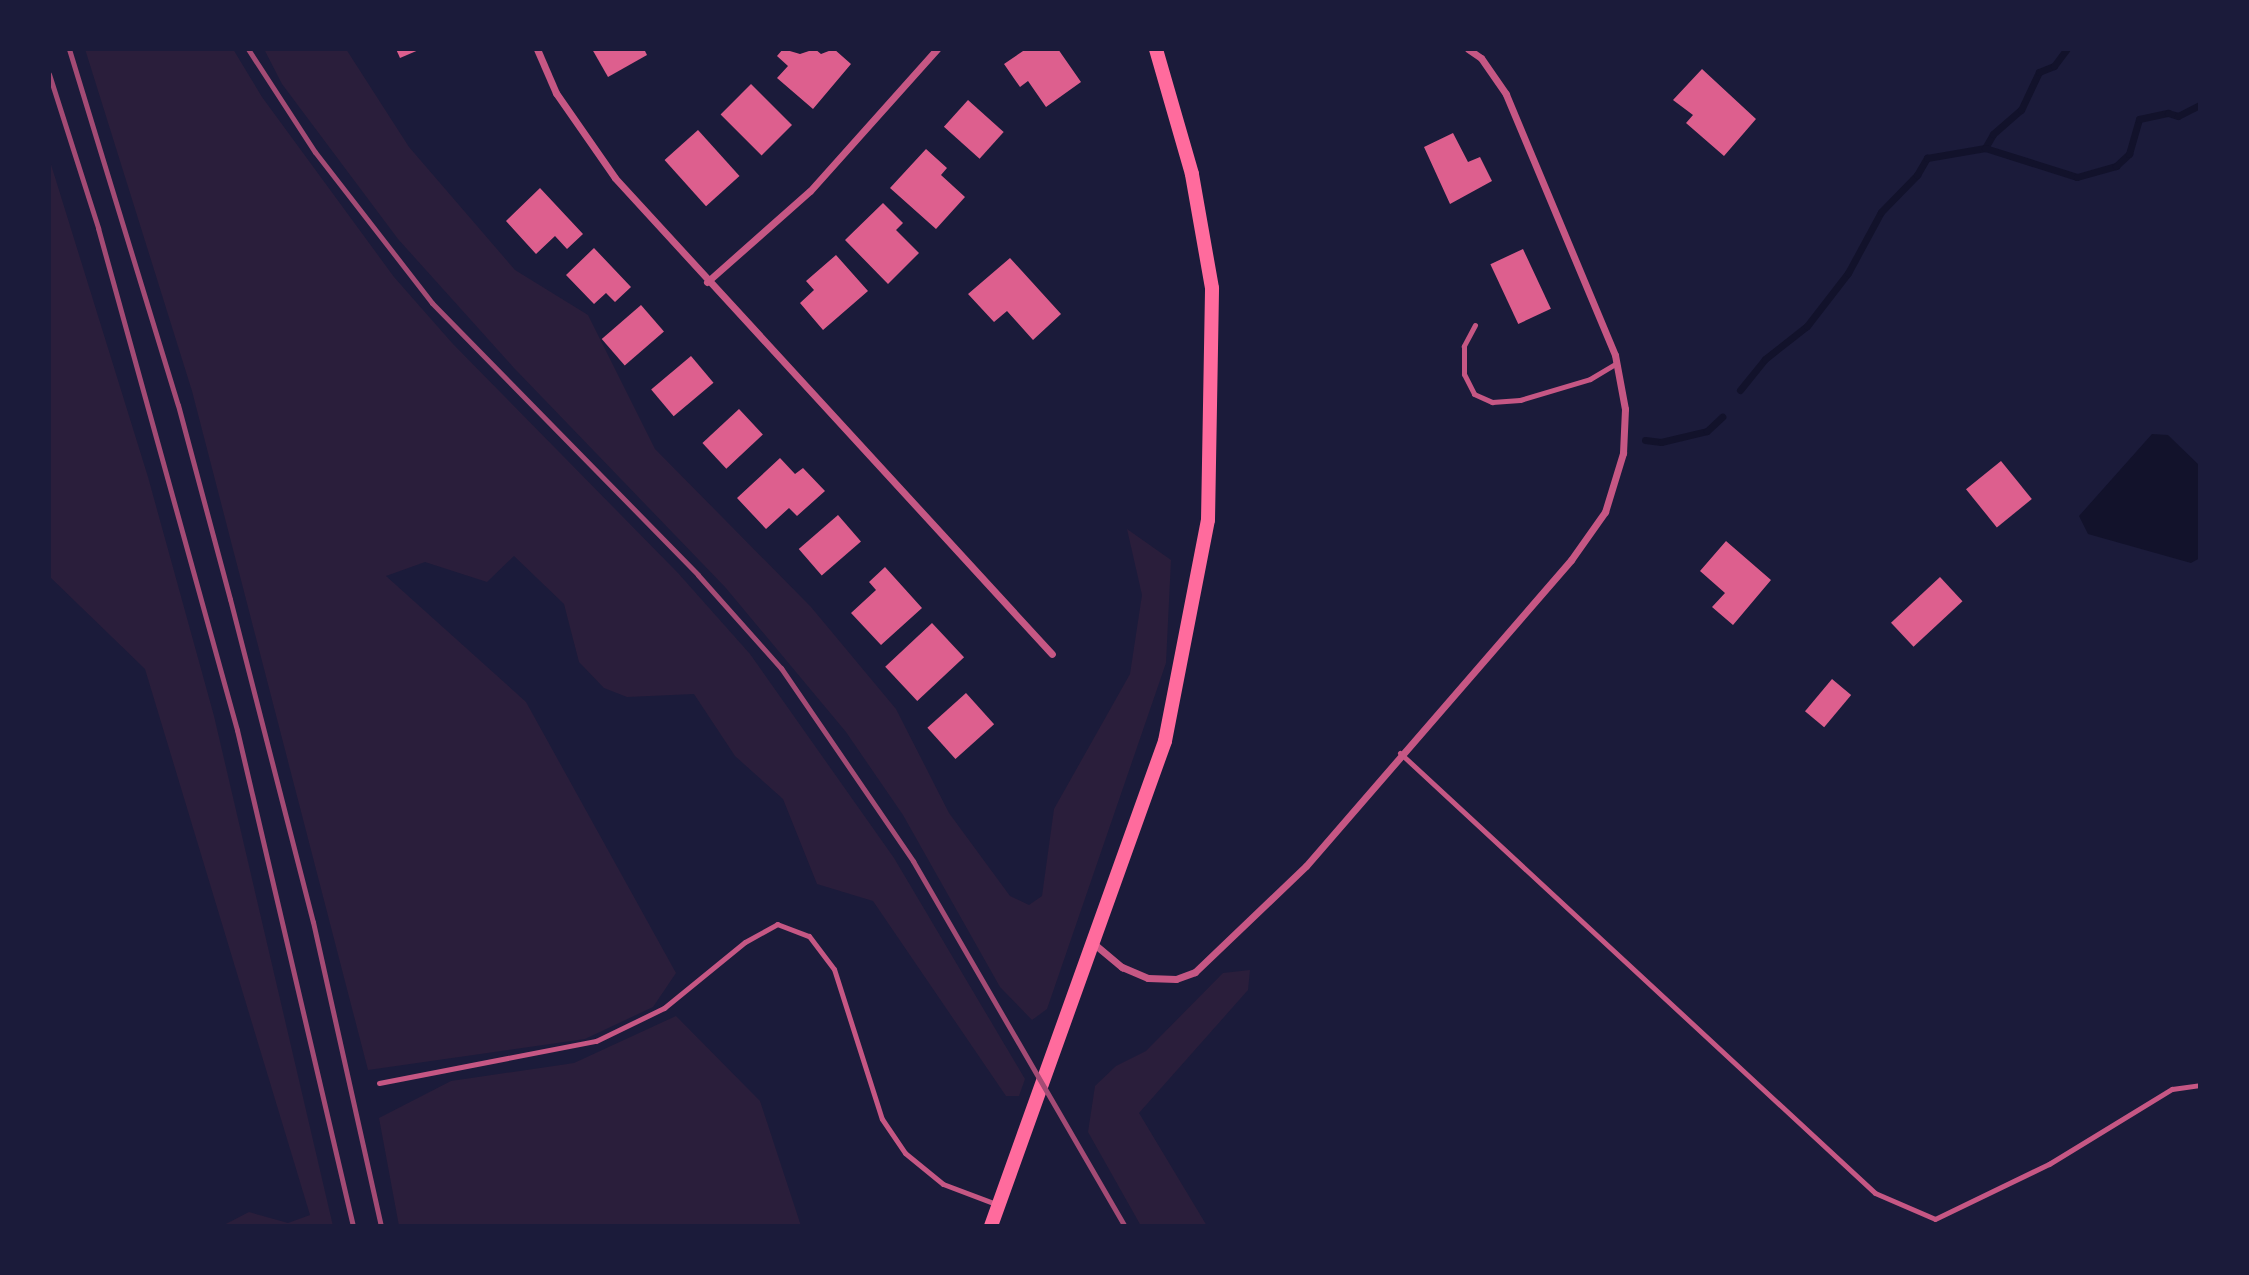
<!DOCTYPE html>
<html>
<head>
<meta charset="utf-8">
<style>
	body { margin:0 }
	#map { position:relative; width:2249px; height:1275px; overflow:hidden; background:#1b1b3a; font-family:"Space Grotesk",sans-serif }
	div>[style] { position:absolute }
	.green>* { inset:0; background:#2a1e3b }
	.water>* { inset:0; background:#12122b }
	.stream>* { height:7px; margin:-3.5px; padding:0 3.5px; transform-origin:3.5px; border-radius:3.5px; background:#12122b }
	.building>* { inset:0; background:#dd5f8e; transform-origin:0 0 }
	.service>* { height:5px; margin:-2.5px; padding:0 2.5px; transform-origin:2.5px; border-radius:2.5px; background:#c65784 }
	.minor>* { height:7px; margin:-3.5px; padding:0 3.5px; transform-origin:3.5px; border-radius:3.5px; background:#c65784 }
	.secondary>* { height:14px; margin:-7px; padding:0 7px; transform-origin:7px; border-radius:7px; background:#ff6b9d }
	.rail>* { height:5px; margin:-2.5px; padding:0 2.5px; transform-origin:2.5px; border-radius:2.5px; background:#a44b75 }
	span { translate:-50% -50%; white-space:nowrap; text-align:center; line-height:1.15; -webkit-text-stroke:7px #1b1b3a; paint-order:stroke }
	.frame { position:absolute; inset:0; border:51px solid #1b1b3a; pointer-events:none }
</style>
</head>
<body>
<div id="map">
	<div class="green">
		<i style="clip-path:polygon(85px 49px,233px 49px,262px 97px,394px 277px,453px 344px,678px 573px,750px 654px,894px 858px,1025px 1079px,1019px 1096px,1006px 1096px,873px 901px,817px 884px,783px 799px,735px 756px,694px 694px,627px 697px,604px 688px,579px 662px,564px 604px,514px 556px,487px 582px,425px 562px,386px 576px,526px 702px,676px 973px,653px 1007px,585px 1039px,368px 1070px,192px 391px)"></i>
		<i style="clip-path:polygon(264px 49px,346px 49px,409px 147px,515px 270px,588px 315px,655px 449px,811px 607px,896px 709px,949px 813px,1010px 896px,1029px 905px,1042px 896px,1054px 809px,1130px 674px,1142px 595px,1127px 529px,1171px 560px,1166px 663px,1047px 1009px,1032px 1020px,1000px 987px,903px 815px,846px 732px,725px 587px,514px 368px,398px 239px,282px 84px)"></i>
		<i style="clip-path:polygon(49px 158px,148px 477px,214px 716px,333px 1226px,222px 1226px,249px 1212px,288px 1223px,310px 1215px,145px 669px,49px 576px)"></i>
		<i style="clip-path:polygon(1250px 970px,1248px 990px,1139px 1113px,1207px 1226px,1141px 1226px,1088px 1132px,1095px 1086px,1116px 1066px,1146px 1051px,1223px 973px)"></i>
		<i style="clip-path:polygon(676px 1016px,760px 1101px,801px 1226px,399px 1226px,379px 1118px,451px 1081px,574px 1063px)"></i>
	</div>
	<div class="water">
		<i style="clip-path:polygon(2152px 434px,2168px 435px,2200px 466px,2200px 558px,2191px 563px,2088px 534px,2079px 516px)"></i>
	</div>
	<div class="stream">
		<i style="left:1985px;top:148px;width:16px;rotate:-60deg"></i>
		<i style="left:1993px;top:134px;width:37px;rotate:-41deg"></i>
		<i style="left:2021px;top:110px;width:42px;rotate:-64.7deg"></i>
		<i style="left:2039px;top:72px;width:16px;rotate:-22deg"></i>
		<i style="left:2054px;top:66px;width:21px;rotate:-53deg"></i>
		<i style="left:1740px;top:390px;width:40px;rotate:-51deg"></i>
		<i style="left:1765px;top:359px;width:53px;rotate:-38.2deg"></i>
		<i style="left:1807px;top:326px;width:67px;rotate:-52.3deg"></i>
		<i style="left:1848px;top:273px;width:69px;rotate:-61.6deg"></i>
		<i style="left:1881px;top:212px;width:52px;rotate:-45.8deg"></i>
		<i style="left:1917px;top:175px;width:20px;rotate:-60deg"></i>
		<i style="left:1927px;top:158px;width:59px;rotate:-9.8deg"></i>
		<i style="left:1985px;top:148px;width:96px;rotate:17.5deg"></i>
		<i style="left:2077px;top:177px;width:41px;rotate:-15.8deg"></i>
		<i style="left:2116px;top:166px;width:18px;rotate:-43deg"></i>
		<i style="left:2129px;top:154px;width:36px;rotate:-74deg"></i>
		<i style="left:2139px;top:119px;width:30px;rotate:-12deg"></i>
		<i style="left:2168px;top:113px;width:10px;rotate:17deg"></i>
		<i style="left:2178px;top:116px;width:25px;rotate:-27deg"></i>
		<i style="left:1645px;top:440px;width:16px;rotate:7deg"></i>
		<i style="left:1661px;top:442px;width:47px;rotate:-13.4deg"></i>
		<i style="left:1707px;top:431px;width:21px;rotate:-43deg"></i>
	</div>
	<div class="building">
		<i style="clip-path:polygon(396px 49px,421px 49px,400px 58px)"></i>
		<i style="clip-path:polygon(592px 49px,644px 49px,647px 55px,608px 77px)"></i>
		<i style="clip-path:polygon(783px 49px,800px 54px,815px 49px,821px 54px,834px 49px,851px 64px,813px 109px,777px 78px,788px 66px,777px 56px)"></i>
		<i style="clip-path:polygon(1026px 49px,1058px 49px,1081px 82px,1046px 107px,1028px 81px,1020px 87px,1004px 64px)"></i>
		<i style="clip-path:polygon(1702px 69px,1756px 119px,1724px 156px,1686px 123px,1693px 115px,1673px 100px)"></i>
		<i style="left:751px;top:84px;width:58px;height:43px;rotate:45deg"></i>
		<i style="left:968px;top:100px;width:48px;height:36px;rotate:42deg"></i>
		<i style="left:698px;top:130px;width:62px;height:45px;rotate:48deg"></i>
		<i style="clip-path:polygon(1453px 133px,1468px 162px,1480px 157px,1492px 181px,1450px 204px,1424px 147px)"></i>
		<i style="clip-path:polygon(926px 149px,947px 168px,941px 175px,965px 197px,936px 229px,890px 188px)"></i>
		<i style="clip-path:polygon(540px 188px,583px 234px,567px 249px,555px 236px,536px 254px,506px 221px)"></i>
		<i style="clip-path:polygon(883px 203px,903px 223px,896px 230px,919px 253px,888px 284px,845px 240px)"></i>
		<i style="clip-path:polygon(594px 248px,631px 287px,615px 302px,606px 293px,594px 304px,566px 275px)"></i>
		<i style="left:1523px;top:249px;width:66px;height:36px;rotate:65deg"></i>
		<i style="clip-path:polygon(836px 255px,868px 291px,823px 330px,800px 303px,814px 290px,806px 281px)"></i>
		<i style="clip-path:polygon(1010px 258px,1061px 314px,1033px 340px,1007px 311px,994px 322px,968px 294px)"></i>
		<i style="left:641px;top:305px;width:35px;height:52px;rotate:49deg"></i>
		<i style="left:691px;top:356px;width:35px;height:52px;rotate:50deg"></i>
		<i style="left:739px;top:409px;width:35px;height:50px;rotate:47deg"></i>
		<i style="clip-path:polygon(780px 458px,795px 474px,803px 468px,825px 491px,797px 516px,789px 508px,766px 529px,737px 498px)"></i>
		<i style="left:2001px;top:461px;width:49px;height:45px;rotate:51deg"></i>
		<i style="left:838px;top:515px;width:35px;height:52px;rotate:49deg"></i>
		<i style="clip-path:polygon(1726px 541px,1771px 580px,1733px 625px,1712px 607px,1725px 593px,1700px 571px)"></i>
		<i style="clip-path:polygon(885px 567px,922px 608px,881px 645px,851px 613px,876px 590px,869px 582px)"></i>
		<i style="left:1940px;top:577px;width:33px;height:67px;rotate:47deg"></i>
		<i style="left:932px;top:623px;width:47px;height:64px;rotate:47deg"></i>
		<i style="left:1832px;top:679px;width:25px;height:42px;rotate:40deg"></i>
		<i style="left:966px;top:693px;width:42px;height:52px;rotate:48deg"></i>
	</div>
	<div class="service">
		<i style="left:1475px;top:325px;width:24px;rotate:118deg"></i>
		<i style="left:1464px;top:346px;width:28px;rotate:90deg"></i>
		<i style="left:1464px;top:374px;width:22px;rotate:63deg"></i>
		<i style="left:1474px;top:394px;width:20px;rotate:24deg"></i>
		<i style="left:1492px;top:402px;width:28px;rotate:-4deg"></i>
		<i style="left:1520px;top:400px;width:73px;rotate:-16.7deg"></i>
		<i style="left:1590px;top:379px;width:31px;rotate:-31deg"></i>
		<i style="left:1400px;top:753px;width:647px;rotate:42.81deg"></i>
		<i style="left:1875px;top:1193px;width:65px;rotate:23.4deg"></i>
		<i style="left:1935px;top:1219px;width:127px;rotate:-25.8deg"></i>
		<i style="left:2049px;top:1164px;width:144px;rotate:-31.4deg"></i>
		<i style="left:2172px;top:1089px;width:28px;rotate:-8deg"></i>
		<i style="left:379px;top:1083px;width:221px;rotate:-11deg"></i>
		<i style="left:596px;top:1041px;width:76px;rotate:-25.9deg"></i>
		<i style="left:664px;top:1008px;width:104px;rotate:-39.2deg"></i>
		<i style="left:745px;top:942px;width:37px;rotate:-29deg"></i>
		<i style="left:777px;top:924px;width:34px;rotate:21deg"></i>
		<i style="left:809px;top:936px;width:41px;rotate:52.9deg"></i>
		<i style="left:834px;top:969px;width:157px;rotate:72.3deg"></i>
		<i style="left:882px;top:1119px;width:41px;rotate:55.9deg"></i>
		<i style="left:905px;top:1153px;width:49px;rotate:39.2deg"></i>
		<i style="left:943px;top:1184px;width:57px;rotate:20.7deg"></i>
	</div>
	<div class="minor">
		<i style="left:537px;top:49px;width:48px;rotate:66.6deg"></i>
		<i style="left:556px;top:93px;width:103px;rotate:55.2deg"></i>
		<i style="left:615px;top:178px;width:646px;rotate:47.45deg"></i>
		<i style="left:707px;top:282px;width:137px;rotate:-41.5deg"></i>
		<i style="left:810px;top:191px;width:191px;rotate:-48.2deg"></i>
		<i style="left:1093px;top:943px;width:38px;rotate:40deg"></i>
		<i style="left:1122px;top:967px;width:28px;rotate:23deg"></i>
		<i style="left:1148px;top:978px;width:28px;rotate:2deg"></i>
		<i style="left:1176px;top:979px;width:20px;rotate:-20deg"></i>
		<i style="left:1195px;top:972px;width:153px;rotate:-43.7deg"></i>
		<i style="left:1306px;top:866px;width:405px;rotate:-49.1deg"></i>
		<i style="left:1571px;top:560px;width:59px;rotate:-54.7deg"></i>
		<i style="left:1605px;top:512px;width:62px;rotate:-73deg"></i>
		<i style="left:1623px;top:453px;width:44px;rotate:-87.4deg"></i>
		<i style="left:1625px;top:409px;width:55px;rotate:-100.5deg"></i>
		<i style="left:1615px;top:355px;width:283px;rotate:-112.7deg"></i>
		<i style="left:1506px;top:94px;width:44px;rotate:-124.8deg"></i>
		<i style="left:1481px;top:58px;width:16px;rotate:-145deg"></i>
	</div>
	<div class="secondary">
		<i style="left:991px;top:1226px;width:515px;rotate:-70.26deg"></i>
		<i style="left:1165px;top:741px;width:225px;rotate:-79deg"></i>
		<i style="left:1208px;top:520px;width:232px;rotate:-89deg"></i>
		<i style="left:1212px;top:288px;width:116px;rotate:-100deg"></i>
		<i style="left:1192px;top:174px;width:130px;rotate:-106.1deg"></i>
	</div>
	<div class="rail">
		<i style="left:69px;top:49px;width:372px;rotate:73deg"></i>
		<i style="left:178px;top:405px;width:201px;rotate:75deg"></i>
		<i style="left:230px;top:599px;width:333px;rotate:75.6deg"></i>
		<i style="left:313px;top:922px;width:312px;rotate:77.4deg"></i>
		<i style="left:248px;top:49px;width:123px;rotate:57deg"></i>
		<i style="left:315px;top:152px;width:191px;rotate:52.2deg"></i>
		<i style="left:432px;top:303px;width:380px;rotate:45.6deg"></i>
		<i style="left:698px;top:575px;width:125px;rotate:48.3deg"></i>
		<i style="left:781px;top:668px;width:234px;rotate:55.6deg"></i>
		<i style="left:913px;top:861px;width:422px;rotate:59.9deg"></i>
		<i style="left:49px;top:74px;width:162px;rotate:72.3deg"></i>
		<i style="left:98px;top:228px;width:521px;rotate:74.52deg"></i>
		<i style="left:237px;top:730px;width:509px;rotate:76.84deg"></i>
	</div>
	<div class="frame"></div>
</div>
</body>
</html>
